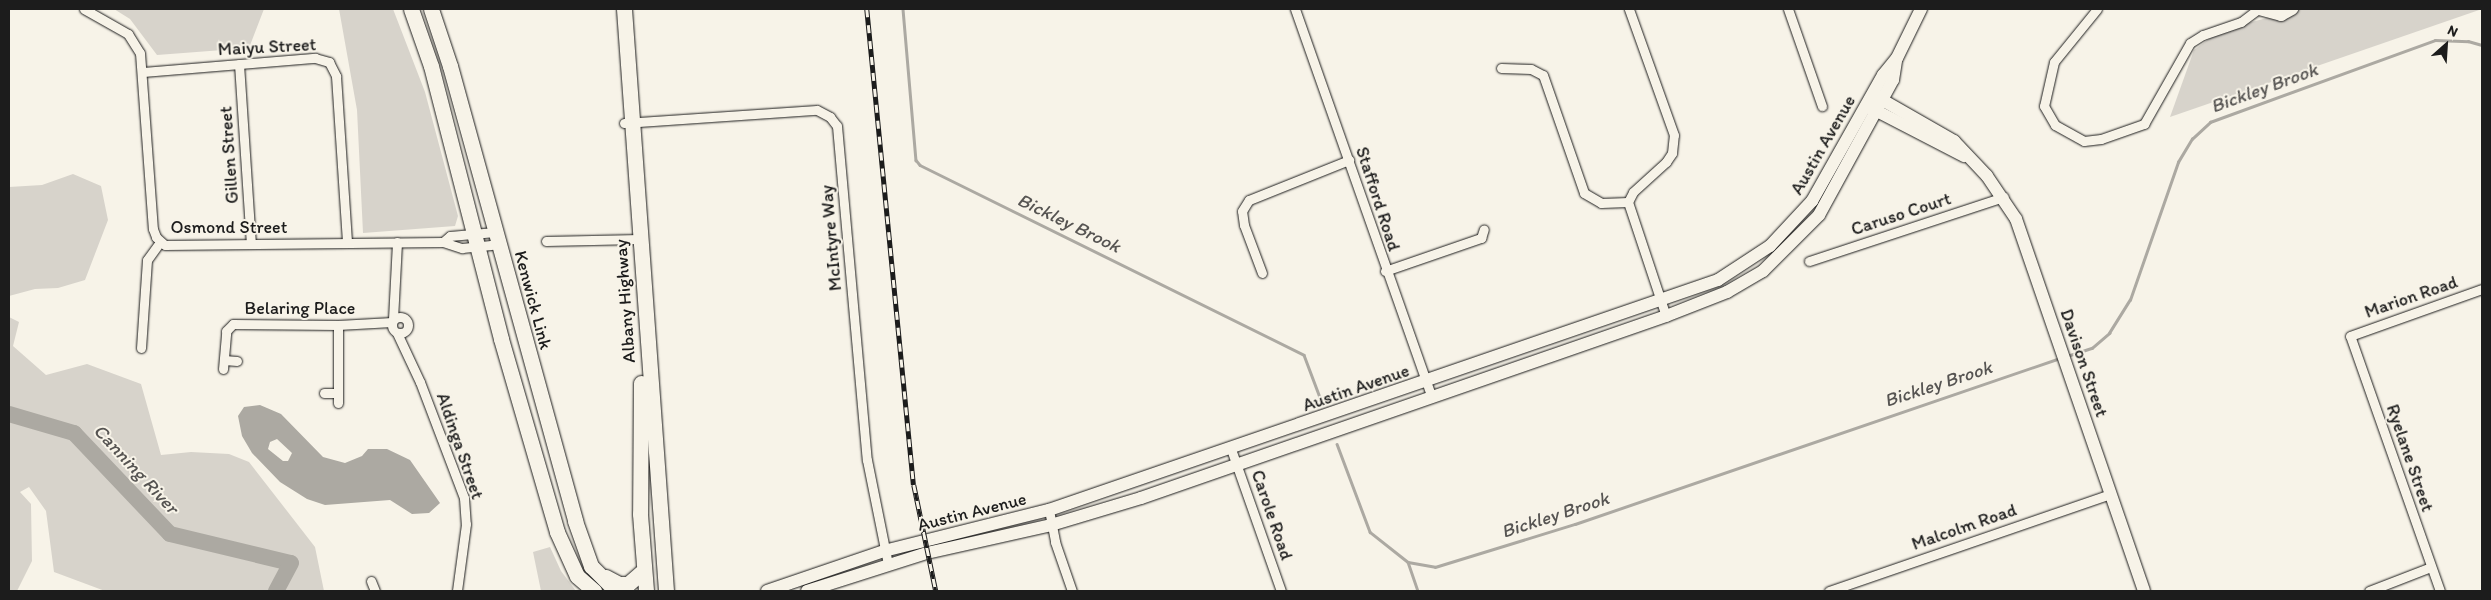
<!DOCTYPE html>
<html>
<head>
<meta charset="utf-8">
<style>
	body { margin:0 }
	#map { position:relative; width:2491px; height:600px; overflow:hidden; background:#f7f3e8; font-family:Itim,sans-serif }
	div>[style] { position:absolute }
	.green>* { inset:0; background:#d7d3cb }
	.water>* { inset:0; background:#aca9a2 }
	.stream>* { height:2.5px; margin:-1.25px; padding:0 1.25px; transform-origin:1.25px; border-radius:1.25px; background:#aca9a2 }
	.river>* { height:16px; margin:-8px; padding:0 8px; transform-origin:8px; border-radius:8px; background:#aca9a2 }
	.roads { filter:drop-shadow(0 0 1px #1c1c1c) drop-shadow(0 0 1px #1c1c1c) }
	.street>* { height:9px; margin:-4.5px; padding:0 4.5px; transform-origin:4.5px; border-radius:4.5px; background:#f7f3e8 }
	.street>.ring { margin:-4.5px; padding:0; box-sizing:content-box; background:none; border:9px solid #f7f3e8; border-radius:50% }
	.secondary>* { height:12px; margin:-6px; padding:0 6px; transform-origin:6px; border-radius:6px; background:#f7f3e8 }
	.highway>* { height:15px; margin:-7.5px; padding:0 7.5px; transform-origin:7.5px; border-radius:7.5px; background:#f7f3e8 }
	.rail>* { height:4.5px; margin-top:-2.25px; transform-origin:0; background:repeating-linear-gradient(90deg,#f7f3e8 0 8px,#1c1c1c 0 16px); box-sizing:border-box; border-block:1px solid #1c1c1c }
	span { translate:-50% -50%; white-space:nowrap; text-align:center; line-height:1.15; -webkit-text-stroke:4px #f7f3e8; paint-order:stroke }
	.street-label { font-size:18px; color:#1c1c1c }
	.water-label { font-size:19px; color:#565452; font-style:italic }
	.frame { position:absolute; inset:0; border:10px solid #1c1c1c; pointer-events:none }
	.north { position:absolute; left:2421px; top:20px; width:50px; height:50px; -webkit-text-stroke:4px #f7f3e8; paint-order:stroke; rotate:26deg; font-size:14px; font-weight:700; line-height:20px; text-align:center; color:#1c1c1c }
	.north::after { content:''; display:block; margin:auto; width:18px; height:22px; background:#1c1c1c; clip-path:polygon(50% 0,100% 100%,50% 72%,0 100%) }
</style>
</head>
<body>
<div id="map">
	<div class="green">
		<i style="clip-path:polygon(114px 9px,264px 9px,249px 48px,157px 55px,130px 19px)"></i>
		<i style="clip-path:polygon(339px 9px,393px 9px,425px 92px,458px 216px,455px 226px,363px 233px,357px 110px)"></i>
		<i style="clip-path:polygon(2301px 9px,2482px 9px,2170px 117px,2194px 50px,2221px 30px)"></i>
		<i style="clip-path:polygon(73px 174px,101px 186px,108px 220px,85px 280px,58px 288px,35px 289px,9px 296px,9px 187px,42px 185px)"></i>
		<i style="clip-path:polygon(9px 317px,19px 322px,13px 346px,46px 375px,87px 364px,141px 384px,161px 455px,191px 452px,229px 454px,249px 462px,315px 547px,324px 591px,105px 591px,54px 572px,46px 511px,29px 487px,20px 492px,31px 504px,32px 561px,17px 591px,9px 591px)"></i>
		<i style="clip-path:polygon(550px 547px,561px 571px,576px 591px,541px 591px,533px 552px)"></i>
	</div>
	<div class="water">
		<i style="clip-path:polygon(evenodd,260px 405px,281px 414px,323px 457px,345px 463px,362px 456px,368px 449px,387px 449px,410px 460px,440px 503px,429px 513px,412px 514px,390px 500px,325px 505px,307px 499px,280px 482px,252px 453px,242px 436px,238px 416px,244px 407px,260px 405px,277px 439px,292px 453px,288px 461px,283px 461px,268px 449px,270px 442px,277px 439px)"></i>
	</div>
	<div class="stream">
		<i style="left:903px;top:9px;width:152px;rotate:85.1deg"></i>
		<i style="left:916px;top:160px;width:6px;rotate:51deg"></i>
		<i style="left:920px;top:165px;width:428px;rotate:26.3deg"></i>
		<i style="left:1304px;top:355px;width:48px;rotate:69.3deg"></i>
		<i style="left:2067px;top:356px;width:26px;rotate:-18deg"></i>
		<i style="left:2092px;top:348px;width:23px;rotate:-41deg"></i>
		<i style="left:2109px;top:333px;width:39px;rotate:-58deg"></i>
		<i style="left:2130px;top:300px;width:146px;rotate:-70.8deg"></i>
		<i style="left:2178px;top:162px;width:27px;rotate:-59deg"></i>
		<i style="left:2192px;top:139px;width:25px;rotate:-43deg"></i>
		<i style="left:2210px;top:122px;width:239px;rotate:-20deg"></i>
		<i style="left:2435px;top:40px;width:33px;rotate:2deg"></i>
		<i style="left:2468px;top:41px;width:15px;rotate:16deg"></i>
		<i style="left:1337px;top:444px;width:94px;rotate:69.4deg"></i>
		<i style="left:1370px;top:532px;width:48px;rotate:38.3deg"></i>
		<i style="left:1408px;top:562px;width:27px;rotate:10deg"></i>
		<i style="left:1435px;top:567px;width:146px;rotate:-17.1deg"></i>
		<i style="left:1575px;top:524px;width:513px;rotate:-18.89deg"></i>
		<i style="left:1408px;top:562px;width:31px;rotate:71deg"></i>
	</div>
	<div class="river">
		<i style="left:9px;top:414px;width:68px;rotate:16.3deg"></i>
		<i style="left:74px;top:433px;width:139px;rotate:46.5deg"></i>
		<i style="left:170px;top:534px;width:124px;rotate:13.5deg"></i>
		<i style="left:291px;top:563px;width:32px;rotate:118deg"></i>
	</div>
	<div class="roads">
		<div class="street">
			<i style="left:84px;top:9px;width:51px;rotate:29.6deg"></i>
			<i style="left:128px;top:34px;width:22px;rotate:58deg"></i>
			<i style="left:140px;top:53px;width:176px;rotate:85.8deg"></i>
			<i style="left:153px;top:229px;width:9px;rotate:69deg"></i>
			<i style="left:156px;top:237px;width:12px;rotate:42deg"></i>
			<i style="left:165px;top:245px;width:278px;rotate:-0.6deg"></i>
			<i style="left:443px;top:242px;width:20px;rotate:18deg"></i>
			<i style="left:462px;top:248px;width:36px;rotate:-6deg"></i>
			<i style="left:1295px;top:9px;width:412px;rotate:70.6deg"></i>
			<i style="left:1788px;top:9px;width:103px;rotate:70.7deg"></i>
			<i style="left:2097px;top:9px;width:68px;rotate:129.1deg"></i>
			<i style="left:2054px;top:62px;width:45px;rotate:102.8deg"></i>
			<i style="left:2044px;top:106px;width:22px;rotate:60deg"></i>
			<i style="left:2055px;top:125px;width:33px;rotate:29deg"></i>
			<i style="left:2084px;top:141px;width:17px;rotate:-7deg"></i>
			<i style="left:2101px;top:139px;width:46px;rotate:-19.2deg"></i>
			<i style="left:2144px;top:124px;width:93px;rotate:-60.4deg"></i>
			<i style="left:2190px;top:43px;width:15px;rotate:-32deg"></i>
			<i style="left:2203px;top:35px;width:40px;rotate:-18.9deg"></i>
			<i style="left:2241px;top:22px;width:21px;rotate:-37deg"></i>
			<i style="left:239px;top:64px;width:180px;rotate:86.2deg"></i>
			<i style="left:1501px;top:68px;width:30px;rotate:2deg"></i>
			<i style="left:1531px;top:69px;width:13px;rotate:27deg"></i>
			<i style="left:1543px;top:75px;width:125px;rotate:70.8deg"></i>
			<i style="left:1584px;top:193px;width:20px;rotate:30deg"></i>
			<i style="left:1601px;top:203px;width:27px;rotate:-2deg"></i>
			<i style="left:1628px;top:202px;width:120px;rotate:71.6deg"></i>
			<i style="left:143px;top:72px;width:173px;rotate:-4.7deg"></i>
			<i style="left:315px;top:58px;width:15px;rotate:16deg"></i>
			<i style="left:329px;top:62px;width:16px;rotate:63deg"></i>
			<i style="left:336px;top:76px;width:167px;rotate:86.2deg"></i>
			<i style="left:624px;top:123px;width:193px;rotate:-3.9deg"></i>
			<i style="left:817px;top:110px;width:15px;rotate:28deg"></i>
			<i style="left:830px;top:117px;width:11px;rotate:52deg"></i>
			<i style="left:837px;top:126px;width:335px;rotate:84.9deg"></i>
			<i style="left:867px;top:460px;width:106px;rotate:78.6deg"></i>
			<i style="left:1628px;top:202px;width:11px;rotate:-63deg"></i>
			<i style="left:1633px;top:192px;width:45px;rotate:-42.3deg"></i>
			<i style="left:1666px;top:162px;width:11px;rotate:-56deg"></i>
			<i style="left:1672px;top:153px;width:18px;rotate:-84deg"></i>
			<i style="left:1674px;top:135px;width:134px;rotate:-109.7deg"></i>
			<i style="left:546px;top:241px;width:93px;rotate:-1.2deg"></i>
			<i style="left:443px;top:242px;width:9px;rotate:-41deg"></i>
			<i style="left:450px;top:236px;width:45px;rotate:-5.1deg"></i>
			<i style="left:1809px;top:261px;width:205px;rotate:-18.2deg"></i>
			<i style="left:1385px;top:271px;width:102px;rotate:-19deg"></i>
			<i style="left:1481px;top:238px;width:9px;rotate:-72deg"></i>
			<i style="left:1262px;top:273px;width:51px;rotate:-110.6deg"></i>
			<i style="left:1244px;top:225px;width:14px;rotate:-98deg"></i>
			<i style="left:1242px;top:211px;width:13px;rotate:-58deg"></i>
			<i style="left:1249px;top:200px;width:108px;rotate:-21.8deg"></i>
			<i class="ring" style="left:392px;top:317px;width:7px;height:7px"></i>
			<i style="left:393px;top:319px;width:77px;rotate:-87deg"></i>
			<i style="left:338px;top:325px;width:78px;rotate:90deg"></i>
			<i style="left:397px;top:333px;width:54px;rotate:64.9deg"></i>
			<i style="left:420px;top:382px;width:124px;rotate:69.2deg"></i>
			<i style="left:464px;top:498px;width:26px;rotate:86deg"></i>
			<i style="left:466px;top:524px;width:68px;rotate:97.7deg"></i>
			<i style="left:141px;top:348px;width:88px;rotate:-86.1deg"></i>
			<i style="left:147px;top:260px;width:22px;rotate:-54deg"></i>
			<i style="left:224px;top:360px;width:13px;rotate:4deg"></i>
			<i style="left:223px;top:369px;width:38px;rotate:-85deg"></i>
			<i style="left:226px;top:331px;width:10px;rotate:-45deg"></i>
			<i style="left:233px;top:324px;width:105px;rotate:0.5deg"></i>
			<i style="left:338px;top:325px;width:54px;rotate:-3.2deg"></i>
			<i style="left:324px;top:393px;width:14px"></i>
			<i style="left:1231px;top:449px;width:151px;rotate:70.6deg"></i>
			<i style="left:1049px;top:510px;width:33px;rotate:79deg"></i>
			<i style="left:1055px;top:542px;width:52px;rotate:70.9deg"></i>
			<i style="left:371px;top:581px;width:11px;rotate:68deg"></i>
			<i style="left:1829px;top:591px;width:297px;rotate:-19deg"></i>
			<i style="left:2369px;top:591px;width:66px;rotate:-21.2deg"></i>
			<i style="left:2440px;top:591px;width:270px;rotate:-109.4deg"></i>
			<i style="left:2350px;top:336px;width:140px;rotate:-19.6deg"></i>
		</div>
		<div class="secondary">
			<i style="left:2259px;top:9px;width:23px;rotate:15deg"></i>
			<i style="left:2281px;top:15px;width:13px;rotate:-29deg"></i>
			<i style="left:1877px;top:97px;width:89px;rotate:29.7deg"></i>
			<i style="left:1954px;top:141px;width:48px;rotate:46.7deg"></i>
			<i style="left:1987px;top:176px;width:52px;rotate:56deg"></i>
			<i style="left:2016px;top:219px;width:393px;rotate:71deg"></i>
			<i style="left:1871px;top:108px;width:105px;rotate:27.3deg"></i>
			<i style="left:767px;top:591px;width:124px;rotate:-18.9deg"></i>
			<i style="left:884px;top:551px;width:170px;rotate:-14deg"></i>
			<i style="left:1049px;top:510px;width:707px;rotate:-18.97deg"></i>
			<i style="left:1718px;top:280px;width:62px;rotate:-33.2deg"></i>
			<i style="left:1770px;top:246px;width:62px;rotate:-47deg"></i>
			<i style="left:1812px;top:201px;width:145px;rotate:-60.6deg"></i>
			<i style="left:1883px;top:75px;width:22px;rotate:-51deg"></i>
			<i style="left:1897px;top:58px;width:55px;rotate:-63.9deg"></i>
			<i style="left:807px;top:591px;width:126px;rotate:-17.6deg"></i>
			<i style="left:927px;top:553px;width:127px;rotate:-12.7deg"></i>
			<i style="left:1051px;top:525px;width:94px;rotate:-16.7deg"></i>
			<i style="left:1141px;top:498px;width:556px;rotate:-19.12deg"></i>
			<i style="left:1666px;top:316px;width:66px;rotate:-21.5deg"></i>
			<i style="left:1727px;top:292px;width:42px;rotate:-30.3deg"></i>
			<i style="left:1763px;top:271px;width:79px;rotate:-45deg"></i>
			<i style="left:1819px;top:215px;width:154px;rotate:-61.3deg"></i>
			<i style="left:1893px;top:80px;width:19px;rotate:-81deg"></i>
		</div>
		<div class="highway">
			<i style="left:411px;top:9px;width:60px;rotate:70.7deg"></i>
			<i style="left:431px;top:66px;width:282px;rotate:75.6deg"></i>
			<i style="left:501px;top:339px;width:201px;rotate:73.8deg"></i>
			<i style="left:557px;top:532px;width:48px;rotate:65.6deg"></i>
			<i style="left:577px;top:576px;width:23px;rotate:41deg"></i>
			<i style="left:431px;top:9px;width:60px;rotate:71.6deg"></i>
			<i style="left:450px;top:66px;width:472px;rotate:74.6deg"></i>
			<i style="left:575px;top:521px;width:48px;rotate:70.4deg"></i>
			<i style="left:591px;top:566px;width:35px;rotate:45deg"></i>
			<i style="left:624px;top:9px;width:584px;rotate:85.87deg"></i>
			<i style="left:641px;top:383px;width:131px;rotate:90.4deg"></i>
			<i style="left:640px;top:514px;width:77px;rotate:85.5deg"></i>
			<i style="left:606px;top:577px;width:15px;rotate:28deg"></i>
			<i style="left:619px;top:584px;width:9px"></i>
			<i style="left:628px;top:584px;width:21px;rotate:-41deg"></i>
		</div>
	</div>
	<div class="rail">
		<i style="left:867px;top:9px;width:478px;rotate:84.4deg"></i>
		<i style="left:914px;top:485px;width:108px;rotate:78.3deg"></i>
	</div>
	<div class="street-label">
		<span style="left:267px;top:47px;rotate:-3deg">Maiyu Street</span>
		<span style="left:1823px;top:145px;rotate:-60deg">Austin Avenue</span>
		<span style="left:229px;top:155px;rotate:-94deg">Gillen Street</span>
		<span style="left:1378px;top:199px;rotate:72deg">Stafford Road</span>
		<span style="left:1901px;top:214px;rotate:-18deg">Caruso Court</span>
		<span style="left:229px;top:227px">Osmond Street</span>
		<span style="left:831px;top:238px;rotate:-95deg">McIntyre Way</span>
		<span style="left:2411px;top:297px;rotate:-19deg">Marion Road</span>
		<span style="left:533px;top:300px;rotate:75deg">Kenwick Link</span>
		<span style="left:625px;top:301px;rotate:-94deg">Albany Highway</span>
		<span style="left:300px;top:308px">Belaring Place</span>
		<span style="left:2084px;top:363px;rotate:71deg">Davison Street</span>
		<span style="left:1356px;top:388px;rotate:-19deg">Austin Avenue</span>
		<span style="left:460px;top:446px;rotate:71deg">Aldinga Street</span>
		<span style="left:2410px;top:458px;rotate:71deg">Ryelane Street</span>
		<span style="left:972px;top:512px;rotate:-14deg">Austin Avenue</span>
		<span style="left:1272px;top:515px;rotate:71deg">Carole Road</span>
		<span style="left:1964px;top:527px;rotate:-19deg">Malcolm Road</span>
	</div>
	<div class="water-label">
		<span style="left:2264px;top:88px;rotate:-20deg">Bickley Brook</span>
		<span style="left:1069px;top:223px;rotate:26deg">Bickley Brook</span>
		<span style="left:1938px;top:384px;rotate:-18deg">Bickley Brook</span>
		<span style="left:136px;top:469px;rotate:47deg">Canning River</span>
		<span style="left:1555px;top:515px;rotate:-18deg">Bickley Brook</span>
	</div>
	<div class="frame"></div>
	<div class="north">N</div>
</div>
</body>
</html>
